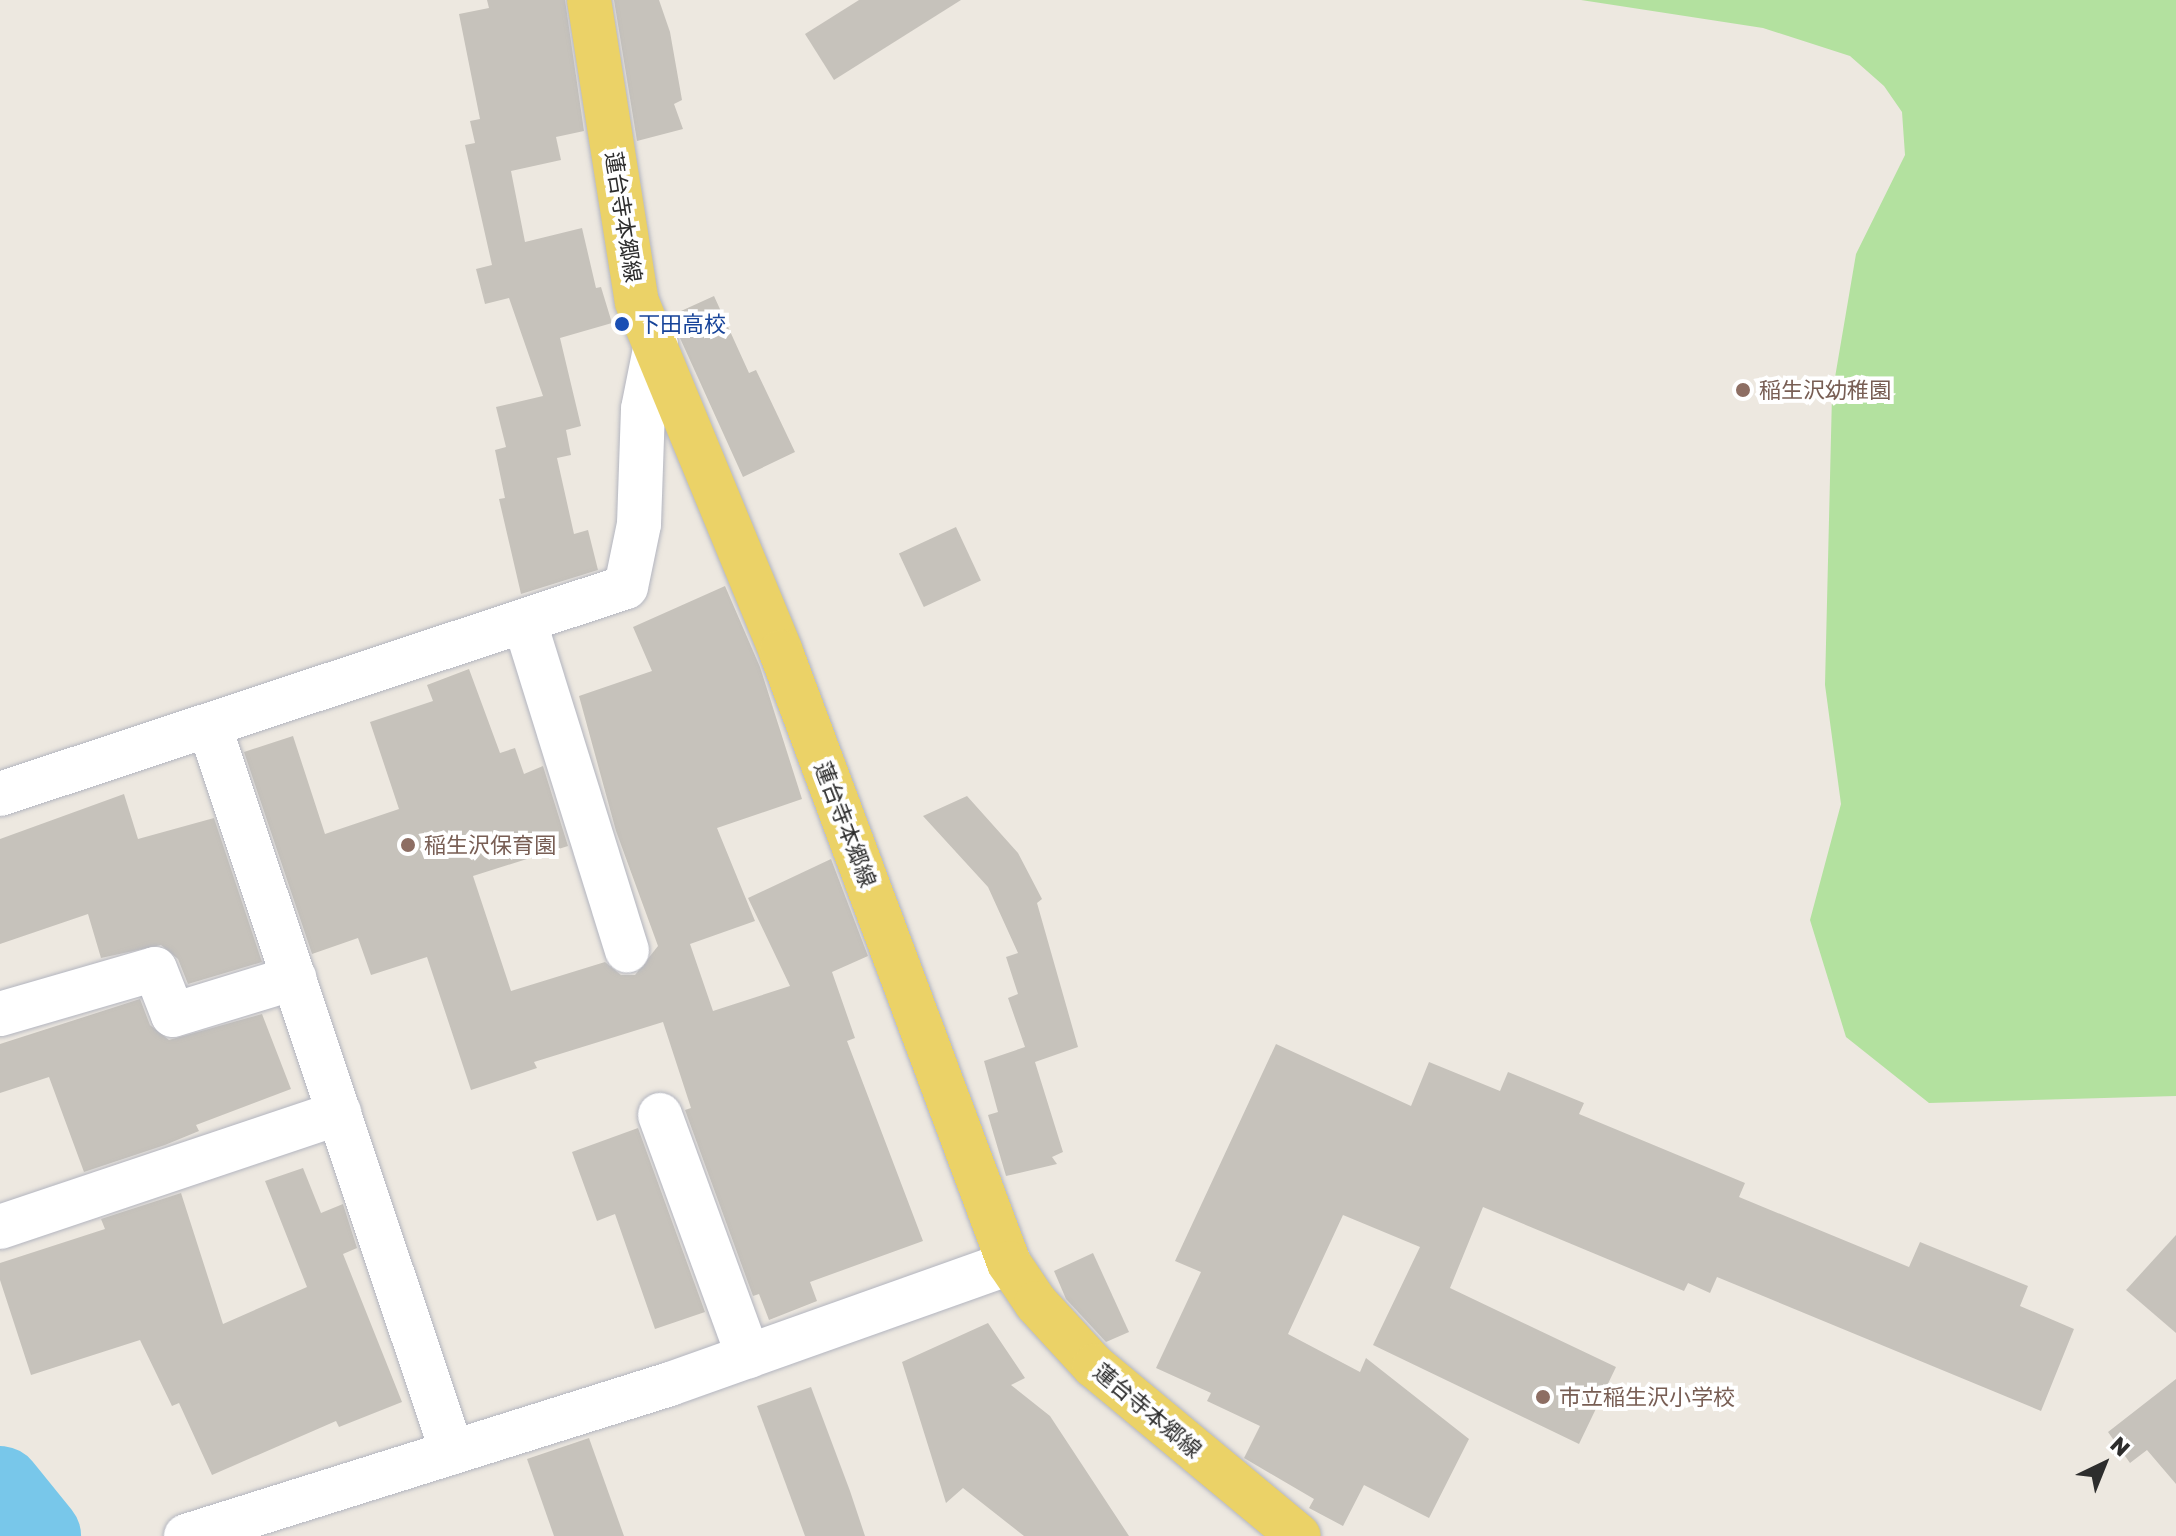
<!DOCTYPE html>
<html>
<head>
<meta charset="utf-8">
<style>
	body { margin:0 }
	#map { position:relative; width:2176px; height:1536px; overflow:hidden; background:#ede8e0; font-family:"Golos Text","Noto Sans JP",sans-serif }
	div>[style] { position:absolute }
	.green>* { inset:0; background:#b3e19f }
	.river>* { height:84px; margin:-42px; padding:0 42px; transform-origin:42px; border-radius:42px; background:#78c7ea }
	.building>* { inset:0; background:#c6c2bb; transform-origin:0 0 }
	.roads { filter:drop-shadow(0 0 2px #b3b5bf) drop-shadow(0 0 2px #b3b5bf) }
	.minor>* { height:44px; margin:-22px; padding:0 22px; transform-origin:22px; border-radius:22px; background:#fff }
	.major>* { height:44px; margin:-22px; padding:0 22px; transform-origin:22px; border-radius:22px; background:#ebd267 }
	.dots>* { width:22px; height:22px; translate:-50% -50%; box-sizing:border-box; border:4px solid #fff; border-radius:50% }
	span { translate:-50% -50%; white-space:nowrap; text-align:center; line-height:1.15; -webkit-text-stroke:8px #fff; paint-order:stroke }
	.street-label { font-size:22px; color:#2d2d2d }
	.transit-label { font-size:22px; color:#164399 }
	.left { translate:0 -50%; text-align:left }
	.education-label { font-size:22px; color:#785e54 }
	.north { position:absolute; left:2064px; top:1424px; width:80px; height:80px; -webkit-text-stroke:6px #fff; paint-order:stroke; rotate:43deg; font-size:22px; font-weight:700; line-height:32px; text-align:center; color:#2d2d2d }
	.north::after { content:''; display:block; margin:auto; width:28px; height:36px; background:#2d2d2d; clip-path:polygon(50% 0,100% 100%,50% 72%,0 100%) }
</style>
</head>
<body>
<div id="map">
	<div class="green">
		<i style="clip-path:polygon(1581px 0,2176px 0,2176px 1096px,1929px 1103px,1846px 1037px,1810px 920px,1841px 804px,1825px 685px,1832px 395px,1856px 254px,1905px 155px,1902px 112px,1884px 86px,1850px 56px,1763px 28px)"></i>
	</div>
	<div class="river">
		<i style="left:0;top:1488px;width:62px;rotate:50.9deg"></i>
	</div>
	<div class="building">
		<i style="clip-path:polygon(487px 0,565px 0,584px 131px,556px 137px,561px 160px,511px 171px,525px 242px,582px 228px,596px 288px,601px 287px,612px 323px,560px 338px,581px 426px,566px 430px,571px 455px,557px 458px,574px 534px,588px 530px,598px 570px,521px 594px,499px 499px,505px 498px,495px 450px,506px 447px,496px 407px,543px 396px,509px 298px,485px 304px,476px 269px,492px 265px,465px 145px,475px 143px,470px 121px,480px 119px,459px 14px,489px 8px)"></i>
		<i style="clip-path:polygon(614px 0,659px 0,670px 32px,682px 100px,674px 104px,683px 129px,637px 141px)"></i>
		<i style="clip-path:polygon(859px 0,961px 0,834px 80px,805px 34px)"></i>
		<i style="clip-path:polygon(714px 296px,749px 373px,756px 370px,795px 452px,743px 477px,670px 316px)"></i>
		<i style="left:956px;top:527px;width:59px;height:63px;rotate:65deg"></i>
		<i style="clip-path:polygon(725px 586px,760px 667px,802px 799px,717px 828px,755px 921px,690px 944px,713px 1011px,790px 986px,748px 898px,831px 859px,868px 956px,832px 972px,855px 1038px,847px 1041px,923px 1241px,810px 1282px,817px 1301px,769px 1320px,759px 1294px,753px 1296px,685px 1110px,691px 1108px,663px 1022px,534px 1062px,537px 1068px,471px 1090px,427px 957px,371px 975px,358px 938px,312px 954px,244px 752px,293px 736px,325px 834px,399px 809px,370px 722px,433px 701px,427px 685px,469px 669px,500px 753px,515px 748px,524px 774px,543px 766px,568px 846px,473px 876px,511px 991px,605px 962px,621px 975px,635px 975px,658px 946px,616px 831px,579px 696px,652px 671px,633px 627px)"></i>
		<i style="clip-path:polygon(124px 794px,138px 839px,214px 818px,262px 962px,188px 984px,178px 959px,161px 945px,101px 958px,88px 914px,0 944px,0 839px)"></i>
		<i style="clip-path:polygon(967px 796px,1018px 853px,1042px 899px,1037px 903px,1078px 1047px,1035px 1062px,1063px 1152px,1052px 1157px,1057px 1164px,1006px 1176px,988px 1115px,998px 1112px,984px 1061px,1025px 1047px,1008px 998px,1018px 994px,1006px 957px,1018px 953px,988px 887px,923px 816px)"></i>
		<i style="clip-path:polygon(140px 999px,150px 1025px,169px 1040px,262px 1014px,291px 1089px,196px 1125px,199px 1131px,165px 1145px,84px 1172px,49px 1077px,0 1093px,0 1044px)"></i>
		<i style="clip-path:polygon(1276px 1044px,1411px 1106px,1429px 1062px,1500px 1091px,1508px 1072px,1584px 1103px,1579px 1114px,1745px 1183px,1739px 1197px,1909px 1267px,1920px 1242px,2028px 1286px,2020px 1306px,2074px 1329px,2041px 1411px,1717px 1277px,1710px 1293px,1688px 1283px,1684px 1291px,1483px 1207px,1450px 1288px,1616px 1367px,1579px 1444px,1373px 1345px,1420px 1247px,1343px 1215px,1288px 1334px,1360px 1372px,1366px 1358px,1469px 1439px,1429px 1518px,1364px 1485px,1343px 1526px,1309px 1508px,1314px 1499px,1244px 1458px,1260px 1426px,1207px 1401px,1211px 1393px,1156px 1368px,1201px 1272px,1175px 1261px)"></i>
		<i style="clip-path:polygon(638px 1128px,705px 1312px,655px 1329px,615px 1214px,597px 1221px,572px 1152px)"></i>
		<i style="clip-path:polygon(303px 1168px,321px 1213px,343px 1204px,357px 1248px,343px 1254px,402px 1402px,339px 1427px,336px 1421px,212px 1475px,179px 1403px,172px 1406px,140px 1340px,31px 1375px,0 1280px,0 1263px,105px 1229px,101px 1219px,181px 1193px,223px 1324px,307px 1287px,265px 1181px)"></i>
		<i style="clip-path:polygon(2176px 1235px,2176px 1333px,2126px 1290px)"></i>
		<i style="clip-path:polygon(1093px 1253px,1129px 1332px,1106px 1342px,1066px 1299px,1054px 1271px)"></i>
		<i style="clip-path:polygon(988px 1323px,1025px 1378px,1011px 1385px,1050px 1416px,1129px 1536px,1024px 1536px,963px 1488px,946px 1503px,902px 1362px)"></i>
		<i style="clip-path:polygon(2176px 1379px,2176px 1484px,2147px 1450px,2130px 1463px,2108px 1432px)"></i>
		<i style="clip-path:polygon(811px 1387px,850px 1491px,865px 1536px,805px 1536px,757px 1406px)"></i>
		<i style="clip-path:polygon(589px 1438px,624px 1536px,554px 1536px,527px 1459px)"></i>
	</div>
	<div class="roads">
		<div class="minor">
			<i style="left:525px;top:623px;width:343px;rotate:72.7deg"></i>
			<i style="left:209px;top:725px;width:767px;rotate:71.52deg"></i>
			<i style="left:0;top:794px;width:659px;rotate:-18.3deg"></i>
			<i style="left:626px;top:587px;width:64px;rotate:-78.3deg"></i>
			<i style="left:639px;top:524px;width:115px;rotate:-88deg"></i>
			<i style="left:643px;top:409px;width:66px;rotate:-78.7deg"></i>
			<i style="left:0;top:1014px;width:161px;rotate:-16.2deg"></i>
			<i style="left:155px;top:969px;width:49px;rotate:68.6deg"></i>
			<i style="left:173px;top:1015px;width:127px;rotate:-17deg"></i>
			<i style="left:660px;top:1115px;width:257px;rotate:69.9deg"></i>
			<i style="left:0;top:1227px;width:358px;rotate:-18.6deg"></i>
			<i style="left:186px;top:1536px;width:507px;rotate:-17.43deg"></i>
			<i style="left:670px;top:1384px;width:360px;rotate:-19.6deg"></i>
		</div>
		<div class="major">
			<i style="left:589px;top:0;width:306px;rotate:81deg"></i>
			<i style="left:637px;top:302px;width:378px;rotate:67.6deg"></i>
			<i style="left:781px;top:652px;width:652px;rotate:69.54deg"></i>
			<i style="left:1009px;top:1263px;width:48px;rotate:56deg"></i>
			<i style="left:1036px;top:1303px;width:86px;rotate:47.4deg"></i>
			<i style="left:1094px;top:1366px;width:266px;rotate:39.7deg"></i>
		</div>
	</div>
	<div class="dots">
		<i style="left:622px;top:324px;background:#1a4fb4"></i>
		<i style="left:1743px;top:390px;background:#8d6e63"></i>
		<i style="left:408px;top:845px;background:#8d6e63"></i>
		<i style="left:1543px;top:1397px;background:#8d6e63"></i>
	</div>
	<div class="street-label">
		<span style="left:624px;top:217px;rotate:81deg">蓮台寺本郷線</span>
		<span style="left:846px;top:824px;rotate:69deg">蓮台寺本郷線</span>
		<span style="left:1148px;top:1410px;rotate:40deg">蓮台寺本郷線</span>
	</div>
	<div class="transit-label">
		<span class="left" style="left:638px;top:324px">下田高校</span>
	</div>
	<div class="education-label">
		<span class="left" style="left:1759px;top:390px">稲生沢幼稚園</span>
		<span class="left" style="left:424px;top:845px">稲生沢保育園</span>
		<span class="left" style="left:1559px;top:1397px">市立稲生沢小学校</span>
	</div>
	<div class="north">N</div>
</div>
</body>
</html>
